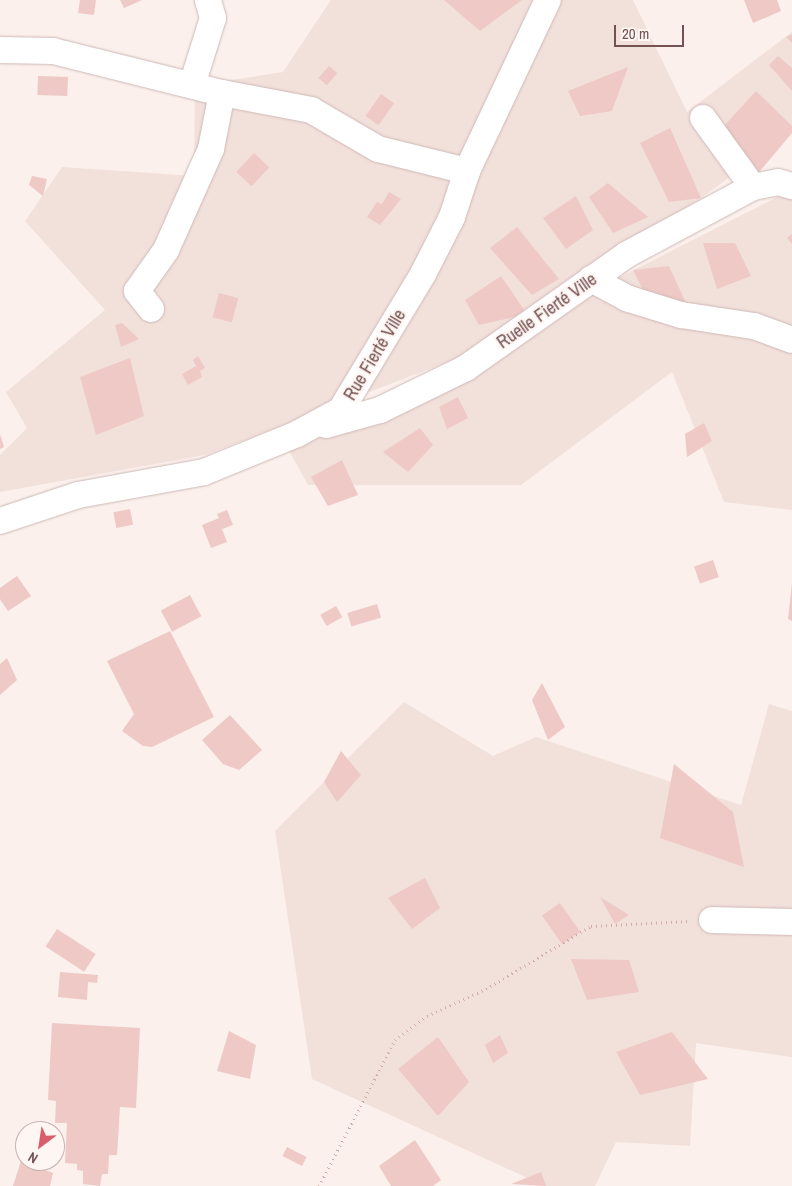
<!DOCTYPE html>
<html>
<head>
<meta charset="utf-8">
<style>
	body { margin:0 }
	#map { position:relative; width:792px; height:1186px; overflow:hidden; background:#fbf0ec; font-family:"Archivo Narrow",sans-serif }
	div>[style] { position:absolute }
	.residential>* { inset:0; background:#f2e0db }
	.building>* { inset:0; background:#eec9c6; transform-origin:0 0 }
	.path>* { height:3px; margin-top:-1.5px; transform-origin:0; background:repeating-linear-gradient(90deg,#d3aca9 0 1px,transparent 0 5px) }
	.roads { filter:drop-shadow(0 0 1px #ceb8b5) drop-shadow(0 0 1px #ceb8b5) }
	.minor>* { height:26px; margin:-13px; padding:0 13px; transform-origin:13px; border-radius:13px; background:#fff }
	span { translate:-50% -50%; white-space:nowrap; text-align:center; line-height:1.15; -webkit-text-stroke:4.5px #fef6f2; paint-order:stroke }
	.street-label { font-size:18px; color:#745251 }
	.north { position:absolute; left:15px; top:1121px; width:50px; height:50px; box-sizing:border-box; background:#fef6f2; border:1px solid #c7b4b2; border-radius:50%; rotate:211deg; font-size:14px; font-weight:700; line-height:20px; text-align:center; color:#745251 }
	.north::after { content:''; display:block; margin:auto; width:18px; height:22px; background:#d75e6a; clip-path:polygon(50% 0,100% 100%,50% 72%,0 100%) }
	.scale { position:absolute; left:614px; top:25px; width:70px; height:22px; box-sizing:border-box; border:2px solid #745251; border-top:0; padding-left:6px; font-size:15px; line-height:18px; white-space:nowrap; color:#745251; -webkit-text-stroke:4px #fef6f2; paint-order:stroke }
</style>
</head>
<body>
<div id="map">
	<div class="residential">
		<i style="clip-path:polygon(331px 0,633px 0,687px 112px,792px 32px,792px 132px,701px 198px,463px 356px,205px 455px,0 492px,0 455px,27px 428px,6px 392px,105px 310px,25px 221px,62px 167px,194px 176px,195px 86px,283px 72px)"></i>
		<i style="clip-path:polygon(779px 196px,792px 199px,792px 510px,724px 502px,672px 372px,521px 485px,308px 485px,287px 447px)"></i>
		<i style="clip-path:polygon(404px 702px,493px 756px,536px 737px,741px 805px,769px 704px,792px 711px,792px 1057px,696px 1043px,690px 1146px,616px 1142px,595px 1186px,545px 1186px,312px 1079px,275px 831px)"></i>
	</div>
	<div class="building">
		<i style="clip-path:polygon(80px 0,96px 0,94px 15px,78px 13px)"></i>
		<i style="clip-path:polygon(120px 0,142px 0,124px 8px)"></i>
		<i style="clip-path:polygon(444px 0,522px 0,480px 31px)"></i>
		<i style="clip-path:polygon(744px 0,777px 0,781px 11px,753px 23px)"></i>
		<i style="clip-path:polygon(792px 34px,792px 43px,786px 37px)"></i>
		<i style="clip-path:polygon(778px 56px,792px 68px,792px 91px,769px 65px)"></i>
		<i style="left:329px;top:66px;width:11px;height:16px;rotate:41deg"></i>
		<i style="clip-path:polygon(628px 67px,612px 111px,580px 116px,568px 91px)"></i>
		<i style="left:38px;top:76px;width:30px;height:19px;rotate:2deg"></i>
		<i style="clip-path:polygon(756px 91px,792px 126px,792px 133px,755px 177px,724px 126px)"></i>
		<i style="left:381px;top:94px;width:16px;height:27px;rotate:35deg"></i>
		<i style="clip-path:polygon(670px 128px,701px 198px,669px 202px,640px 143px)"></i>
		<i style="left:254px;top:153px;width:21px;height:26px;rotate:43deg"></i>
		<i style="clip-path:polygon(32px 176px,47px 179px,43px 196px,29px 185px)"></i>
		<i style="clip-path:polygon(608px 183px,648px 217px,613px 233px,589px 197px)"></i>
		<i style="clip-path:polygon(389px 192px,401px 199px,380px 225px,367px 217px,377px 202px,382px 204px)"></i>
		<i style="clip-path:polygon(576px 196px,593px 230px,566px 249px,543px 218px)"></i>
		<i style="clip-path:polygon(517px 227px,559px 279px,532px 295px,490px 248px)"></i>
		<i style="clip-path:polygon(792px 234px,792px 244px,787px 238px)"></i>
		<i style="clip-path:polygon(703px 243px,735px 243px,751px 276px,717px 289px)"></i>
		<i style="clip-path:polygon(669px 266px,686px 303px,646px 296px,633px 270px)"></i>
		<i style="clip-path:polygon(501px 276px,527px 314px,479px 325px,465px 300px)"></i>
		<i style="left:219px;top:293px;width:20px;height:25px;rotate:15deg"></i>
		<i style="clip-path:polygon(122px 323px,139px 339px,121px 347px,115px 325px)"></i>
		<i style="clip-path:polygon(198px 356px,205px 368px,200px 371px,202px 377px,188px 385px,182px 374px,196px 366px,193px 360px)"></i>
		<i style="clip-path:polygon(130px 358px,144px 416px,96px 435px,80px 377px)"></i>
		<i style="clip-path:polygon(458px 397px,468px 418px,447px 429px,439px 407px)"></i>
		<i style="clip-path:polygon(704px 423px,712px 441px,687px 457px,685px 434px)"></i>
		<i style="clip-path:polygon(420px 428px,433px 445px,408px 472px,383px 452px)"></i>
		<i style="clip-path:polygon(0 434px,4px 447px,0 449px)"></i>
		<i style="clip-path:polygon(342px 460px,358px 495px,328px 506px,311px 477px)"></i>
		<i style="left:130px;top:509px;width:16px;height:17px;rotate:79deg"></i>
		<i style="clip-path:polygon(227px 510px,233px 525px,222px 529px,227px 542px,211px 548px,202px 525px,219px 518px,217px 514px)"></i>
		<i style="left:713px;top:560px;width:18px;height:20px;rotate:71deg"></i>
		<i style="clip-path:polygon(17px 576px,31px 596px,8px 611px,0 599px,0 588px)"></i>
		<i style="clip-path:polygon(792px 583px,792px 621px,788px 619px)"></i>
		<i style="left:190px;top:595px;width:24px;height:33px;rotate:62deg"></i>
		<i style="left:377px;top:604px;width:14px;height:31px;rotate:73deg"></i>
		<i style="left:336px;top:606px;width:13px;height:18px;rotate:61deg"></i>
		<i style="clip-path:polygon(170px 631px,214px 717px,152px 747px,143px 746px,122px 731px,134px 714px,107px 661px)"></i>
		<i style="clip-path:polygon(7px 658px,17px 680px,0 695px,0 664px)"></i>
		<i style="clip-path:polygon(542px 683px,565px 727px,548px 740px,532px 700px)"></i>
		<i style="clip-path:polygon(230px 715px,262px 750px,239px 770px,223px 764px,202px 740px)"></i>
		<i style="clip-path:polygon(341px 751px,361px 775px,337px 802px,324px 782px)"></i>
		<i style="clip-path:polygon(674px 764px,733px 812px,744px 867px,660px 838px)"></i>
		<i style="clip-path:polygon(425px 878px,440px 908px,412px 929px,388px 898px)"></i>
		<i style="clip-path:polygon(600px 897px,629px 915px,615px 924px)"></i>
		<i style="left:560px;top:903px;width:35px;height:22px;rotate:55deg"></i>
		<i style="left:57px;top:929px;width:46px;height:21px;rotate:33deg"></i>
		<i style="clip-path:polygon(571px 959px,629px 960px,639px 992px,587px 1000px)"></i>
		<i style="clip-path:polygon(60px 972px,98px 975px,97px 983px,88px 982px,87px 1000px,58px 997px)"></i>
		<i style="clip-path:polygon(52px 1023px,140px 1028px,136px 1108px,120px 1107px,117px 1155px,109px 1155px,108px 1174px,102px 1174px,100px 1186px,83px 1184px,83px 1171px,77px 1170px,77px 1164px,65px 1163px,67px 1123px,55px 1123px,56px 1101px,48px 1100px)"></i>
		<i style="clip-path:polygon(229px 1031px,256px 1045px,250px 1079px,217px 1071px)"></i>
		<i style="clip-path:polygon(672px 1032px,708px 1079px,640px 1095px,616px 1052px)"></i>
		<i style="clip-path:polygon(500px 1035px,508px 1053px,493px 1063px,485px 1045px)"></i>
		<i style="clip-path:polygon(438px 1037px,469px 1082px,438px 1116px,398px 1069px)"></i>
		<i style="clip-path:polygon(415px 1140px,441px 1180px,433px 1186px,391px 1186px,379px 1166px)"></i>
		<i style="left:287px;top:1147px;width:22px;height:10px;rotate:27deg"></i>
		<i style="clip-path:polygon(21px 1161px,53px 1173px,50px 1186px,13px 1186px)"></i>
		<i style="clip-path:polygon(541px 1172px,546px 1186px,511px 1184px)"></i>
	</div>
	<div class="path">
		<i style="left:319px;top:1186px;width:165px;rotate:-62.5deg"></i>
		<i style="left:395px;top:1040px;width:40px;rotate:-37deg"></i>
		<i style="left:427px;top:1016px;width:65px;rotate:-24.6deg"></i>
		<i style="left:486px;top:989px;width:122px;rotate:-31deg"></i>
		<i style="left:591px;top:926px;width:98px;rotate:-2.9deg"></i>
	</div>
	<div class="roads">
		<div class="minor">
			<i style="left:0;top:50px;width:53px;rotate:1.1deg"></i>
			<i style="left:53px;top:51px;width:174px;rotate:14deg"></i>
			<i style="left:222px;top:93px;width:91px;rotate:10.8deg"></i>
			<i style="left:311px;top:110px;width:78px;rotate:30.2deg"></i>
			<i style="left:378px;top:149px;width:92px;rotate:13.9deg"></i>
			<i style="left:192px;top:85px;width:70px;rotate:-72.6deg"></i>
			<i style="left:213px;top:18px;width:19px;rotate:-106deg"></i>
			<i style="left:703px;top:118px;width:85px;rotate:54.1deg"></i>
			<i style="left:591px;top:279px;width:40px;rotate:28deg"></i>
			<i style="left:626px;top:298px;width:58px;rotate:17.2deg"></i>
			<i style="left:681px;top:315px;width:74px;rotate:8.6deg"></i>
			<i style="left:754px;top:326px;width:40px;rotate:20.2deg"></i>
			<i style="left:151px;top:309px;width:23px;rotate:-128deg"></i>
			<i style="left:137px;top:291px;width:50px;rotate:-54.7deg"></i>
			<i style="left:166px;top:250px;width:111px;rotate:-66deg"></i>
			<i style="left:211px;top:149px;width:57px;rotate:-78.9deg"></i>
			<i style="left:326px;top:425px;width:56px;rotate:-15.5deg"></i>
			<i style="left:380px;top:410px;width:96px;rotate:-26deg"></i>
			<i style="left:466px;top:368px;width:196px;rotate:-35.2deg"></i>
			<i style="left:626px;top:255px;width:144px;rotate:-28.2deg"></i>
			<i style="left:753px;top:187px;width:25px;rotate:-11deg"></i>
			<i style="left:778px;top:182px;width:15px;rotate:16deg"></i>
			<i style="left:0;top:521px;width:82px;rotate:-18.4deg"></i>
			<i style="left:78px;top:495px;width:128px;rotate:-10.3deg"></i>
			<i style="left:204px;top:472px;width:100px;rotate:-22.2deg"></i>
			<i style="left:297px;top:434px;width:50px;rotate:-28.6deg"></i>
			<i style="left:341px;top:410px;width:159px;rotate:-58.9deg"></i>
			<i style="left:423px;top:274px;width:64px;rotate:-63deg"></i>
			<i style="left:452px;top:217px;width:48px;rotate:-71.9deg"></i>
			<i style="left:467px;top:171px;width:189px;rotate:-64.7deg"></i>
			<i style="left:712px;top:920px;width:80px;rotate:1.4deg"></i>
		</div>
	</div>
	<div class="street-label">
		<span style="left:547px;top:311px;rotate:-35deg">Ruelle Fierté Ville</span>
		<span style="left:375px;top:355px;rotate:-59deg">Rue Fierté Ville</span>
	</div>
	<div class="north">N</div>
	<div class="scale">20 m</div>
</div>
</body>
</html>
